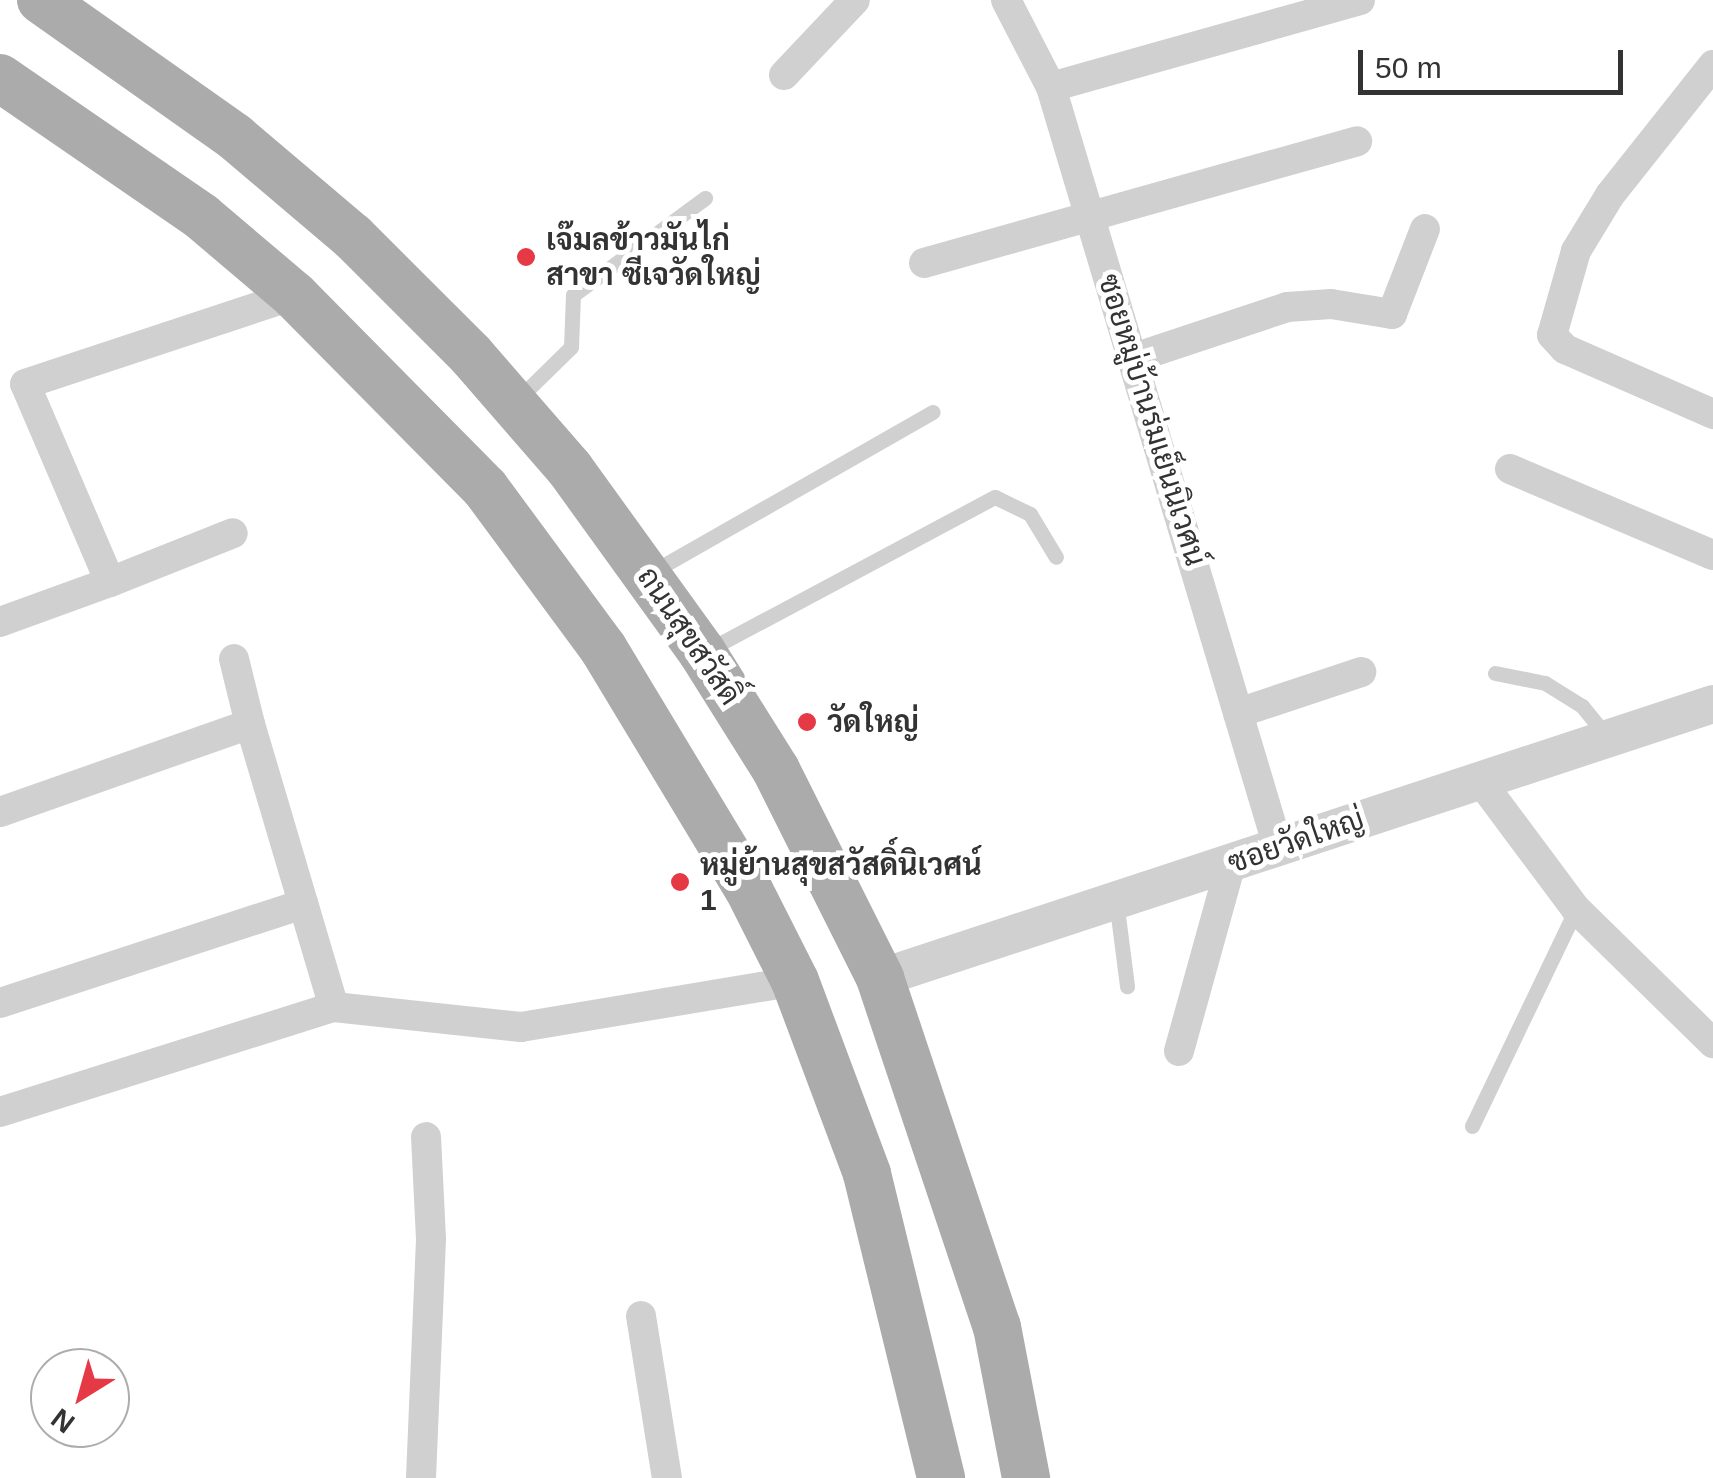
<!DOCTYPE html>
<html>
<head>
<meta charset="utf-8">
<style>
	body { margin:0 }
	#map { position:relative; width:1713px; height:1478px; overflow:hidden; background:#fff; font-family:Helvetica,Sarabun,sans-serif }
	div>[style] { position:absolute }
	.service>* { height:15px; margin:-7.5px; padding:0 7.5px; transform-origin:7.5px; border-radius:7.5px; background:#d0d0d0 }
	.minor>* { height:30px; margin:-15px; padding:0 15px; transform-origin:15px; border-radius:15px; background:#d0d0d0 }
	.tertiary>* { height:38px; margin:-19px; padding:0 19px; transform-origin:19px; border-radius:19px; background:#d0d0d0 }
	.primary>* { height:48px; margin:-24px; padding:0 24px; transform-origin:24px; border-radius:24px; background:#ababab }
	.dots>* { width:28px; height:28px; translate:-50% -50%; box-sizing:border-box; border:5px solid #fff; border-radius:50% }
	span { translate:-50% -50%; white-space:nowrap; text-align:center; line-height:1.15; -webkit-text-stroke:10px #fff; paint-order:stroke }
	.poi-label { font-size:30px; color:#333; font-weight:700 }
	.left { translate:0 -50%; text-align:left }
	.street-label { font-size:30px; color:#333 }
	.north { position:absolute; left:30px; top:1348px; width:100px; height:100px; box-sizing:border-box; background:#fff; border:2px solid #adadad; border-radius:50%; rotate:217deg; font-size:28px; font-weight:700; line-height:40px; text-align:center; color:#333 }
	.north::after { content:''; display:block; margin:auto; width:35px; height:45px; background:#e63946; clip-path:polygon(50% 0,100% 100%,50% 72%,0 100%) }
	.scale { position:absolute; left:1358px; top:50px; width:265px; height:45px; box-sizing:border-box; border:5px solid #333; border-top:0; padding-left:12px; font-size:30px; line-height:35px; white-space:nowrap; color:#333; -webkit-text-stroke:8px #fff; paint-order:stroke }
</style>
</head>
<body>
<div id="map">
	<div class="service">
		<i style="left:516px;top:401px;width:77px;rotate:-44.5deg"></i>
		<i style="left:571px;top:347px;width:52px;rotate:-87.8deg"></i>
		<i style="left:573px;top:295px;width:164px;rotate:-36.3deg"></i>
		<i style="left:652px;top:572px;width:323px;rotate:-29.7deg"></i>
		<i style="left:708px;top:650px;width:325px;rotate:-28.1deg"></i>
		<i style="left:995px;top:497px;width:39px;rotate:26deg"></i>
		<i style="left:1030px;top:514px;width:50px;rotate:58.8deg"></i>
		<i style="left:1495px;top:673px;width:51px;rotate:11.3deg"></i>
		<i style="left:1545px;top:683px;width:44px;rotate:31.9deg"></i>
		<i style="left:1582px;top:706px;width:40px;rotate:51deg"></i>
		<i style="left:1116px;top:900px;width:87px;rotate:82.7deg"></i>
		<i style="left:1472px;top:1126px;width:241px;rotate:-64.4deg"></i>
	</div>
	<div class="minor">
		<i style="left:1006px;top:0;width:98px;rotate:62.7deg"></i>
		<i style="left:1051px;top:87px;width:793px;rotate:73.37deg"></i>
		<i style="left:1713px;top:65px;width:166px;rotate:128.4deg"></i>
		<i style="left:1610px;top:195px;width:66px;rotate:121.3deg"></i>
		<i style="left:1576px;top:251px;width:87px;rotate:105.9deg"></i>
		<i style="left:1552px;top:335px;width:19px;rotate:47deg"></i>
		<i style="left:1565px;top:349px;width:162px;rotate:23.7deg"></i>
		<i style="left:784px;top:75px;width:103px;rotate:-46.6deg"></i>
		<i style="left:1051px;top:87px;width:321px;rotate:-15.7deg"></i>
		<i style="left:924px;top:263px;width:450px;rotate:-15.7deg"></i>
		<i style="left:1134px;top:358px;width:161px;rotate:-18.4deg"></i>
		<i style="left:1287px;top:307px;width:44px;rotate:-3.9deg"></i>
		<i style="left:1331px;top:304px;width:62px;rotate:9.3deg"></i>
		<i style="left:1392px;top:314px;width:91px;rotate:-68.8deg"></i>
		<i style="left:1510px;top:469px;width:220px;rotate:23deg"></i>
		<i style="left:110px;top:582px;width:132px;rotate:-21.7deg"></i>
		<i style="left:0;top:622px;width:117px;rotate:-20deg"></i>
		<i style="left:110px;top:582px;width:215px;rotate:-113.2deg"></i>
		<i style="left:25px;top:384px;width:283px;rotate:-18.3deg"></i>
		<i style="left:234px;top:659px;width:67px;rotate:76.2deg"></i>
		<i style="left:1238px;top:713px;width:130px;rotate:-18.4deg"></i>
		<i style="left:1479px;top:779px;width:162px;rotate:53.3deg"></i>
		<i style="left:1576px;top:909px;width:192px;rotate:44.4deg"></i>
		<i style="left:0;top:812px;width:265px;rotate:-19.4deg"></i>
		<i style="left:250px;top:724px;width:295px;rotate:73.5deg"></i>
		<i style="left:0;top:1003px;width:319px;rotate:-18.1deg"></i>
		<i style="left:1179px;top:1051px;width:195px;rotate:-74.5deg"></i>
		<i style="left:0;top:1112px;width:350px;rotate:-17.5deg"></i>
		<i style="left:334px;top:1007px;width:188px;rotate:6.1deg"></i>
		<i style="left:521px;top:1027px;width:278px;rotate:-9.5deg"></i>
		<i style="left:641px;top:1316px;width:164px;rotate:80.9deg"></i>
		<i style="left:421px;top:1478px;width:239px;rotate:-87.6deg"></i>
		<i style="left:431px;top:1239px;width:102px;rotate:-92.8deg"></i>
	</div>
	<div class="tertiary">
		<i style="left:880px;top:978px;width:877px;rotate:-18.21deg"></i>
	</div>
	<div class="primary">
		<i style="left:41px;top:0;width:237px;rotate:35.2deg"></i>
		<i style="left:235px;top:137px;width:155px;rotate:40.3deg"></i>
		<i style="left:353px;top:237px;width:167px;rotate:45deg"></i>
		<i style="left:471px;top:355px;width:151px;rotate:49deg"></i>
		<i style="left:570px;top:469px;width:226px;rotate:54.2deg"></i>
		<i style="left:702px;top:652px;width:139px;rotate:57.9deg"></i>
		<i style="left:776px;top:770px;width:233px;rotate:63.4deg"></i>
		<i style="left:880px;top:978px;width:368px;rotate:71.5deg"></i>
		<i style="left:997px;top:1327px;width:154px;rotate:79.1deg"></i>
		<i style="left:0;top:78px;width:245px;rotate:34.5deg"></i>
		<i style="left:202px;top:217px;width:121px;rotate:40.3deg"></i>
		<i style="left:294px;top:295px;width:272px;rotate:45.3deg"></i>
		<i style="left:485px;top:488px;width:199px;rotate:53.6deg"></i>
		<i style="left:603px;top:648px;width:280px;rotate:58.9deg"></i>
		<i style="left:748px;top:888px;width:104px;rotate:63.2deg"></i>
		<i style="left:795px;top:981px;width:206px;rotate:69.5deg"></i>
		<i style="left:867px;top:1174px;width:313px;rotate:76.3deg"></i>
	</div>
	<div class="dots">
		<i style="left:526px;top:257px;background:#e63946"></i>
		<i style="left:807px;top:722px;background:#e63946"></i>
		<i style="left:680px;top:882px;background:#e63946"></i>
	</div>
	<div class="poi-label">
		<span class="left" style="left:546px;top:257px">เจ๊มลข้าวมันไก่<br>สาขา ซีเจวัดใหญ่</span>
		<span class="left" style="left:827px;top:722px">วัดใหญ่</span>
		<span class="left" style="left:700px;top:882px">หมู่ย้านสุขสวัสดิ์นิเวศน์<br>1</span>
	</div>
	<div class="street-label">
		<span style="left:1152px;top:420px;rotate:73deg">ซอยหมู่บ้านร่มเย็นนิเวศน์</span>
		<span style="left:689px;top:636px;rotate:56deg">ถนนสุขสวัสดิ์</span>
		<span style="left:1296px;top:841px;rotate:-19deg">ซอยวัดใหญ่</span>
	</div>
	<div class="north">N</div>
	<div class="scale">50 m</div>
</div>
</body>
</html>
